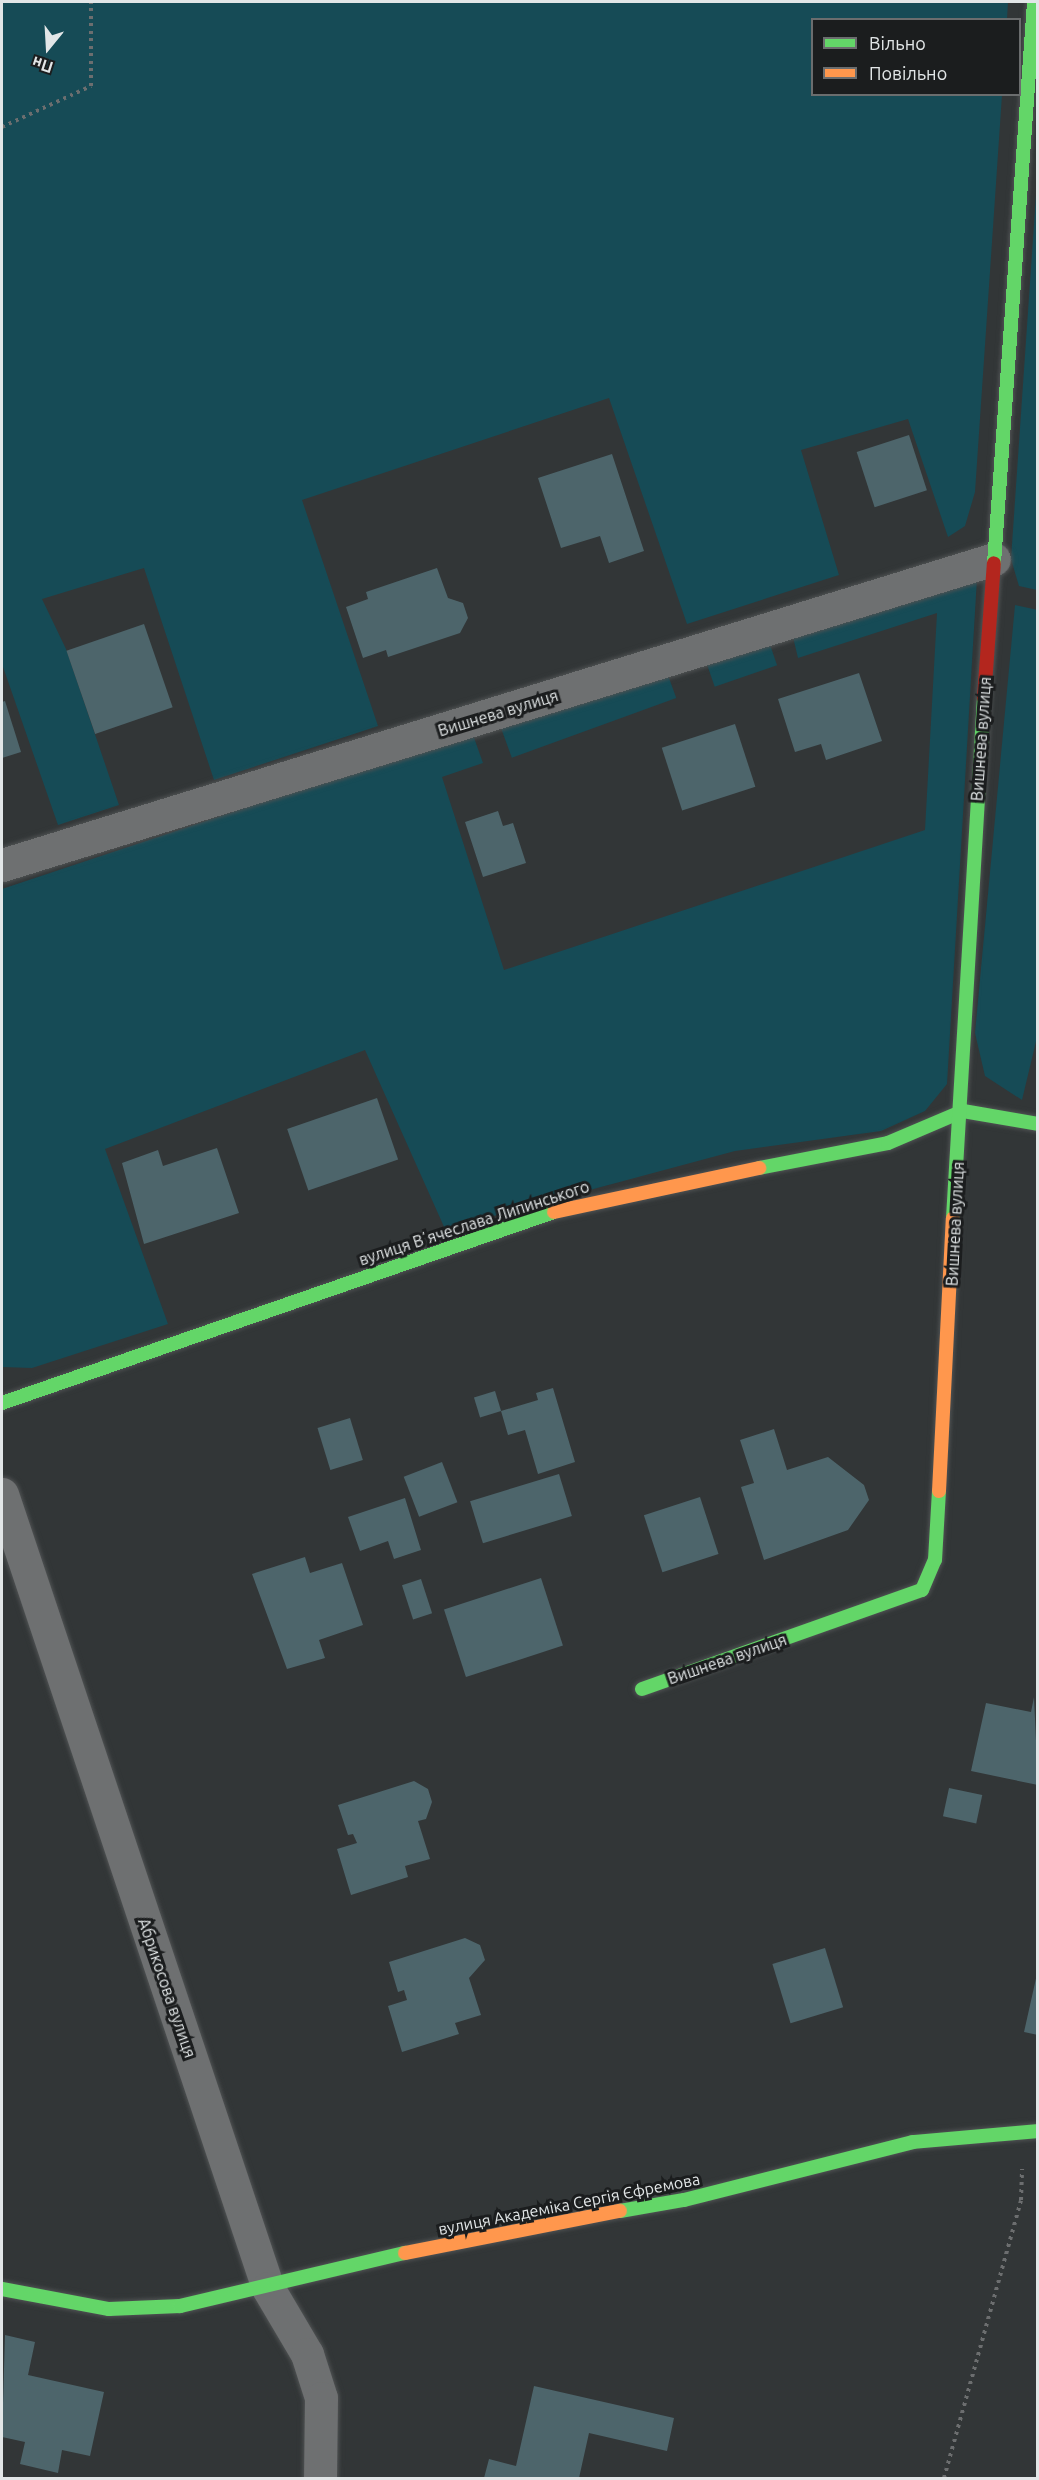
<!DOCTYPE html>
<html>
<head>
<meta charset="utf-8">
<style>
	body { margin:0 }
	#map { position:relative; width:1039px; height:2480px; overflow:hidden; background:#323637; font-family:Ubuntu,sans-serif }
	div>[style] { position:absolute }
	.green>* { inset:0; background:#164b56; transform-origin:0 0 }
	.building>* { inset:0; background:#4d656b; transform-origin:0 0 }
	.path>* { height:4px; margin-top:-2px; transform-origin:0; background:repeating-linear-gradient(90deg,#6c6e6f 0 3px,transparent 0 7.5px) }
	.roads { filter:drop-shadow(0 0 2px #4f5253) drop-shadow(0 0 2px #4f5253) }
	.street>* { height:33px; margin:-16.5px; padding:0 16.5px; transform-origin:16.5px; border-radius:16.5px; background:#6e7071 }
	.fast>* { height:14px; margin:-7px; padding:0 7px; transform-origin:7px; border-radius:7px; background:#63d668 }
	.slow>* { height:14px; margin:-7px; padding:0 7px; transform-origin:7px; border-radius:7px; background:#ff974d }
	.jam>* { height:14px; margin:-7px; padding:0 7px; transform-origin:7px; border-radius:7px; background:#b3261e }
	span { translate:-50% -50%; white-space:nowrap; text-align:center; line-height:1.15; -webkit-text-stroke:6px #1b1d1e; paint-order:stroke }
	.street-label { font-size:16px; color:#e2e6e7 }
	.frame { position:absolute; inset:0; border:3px solid #e2e6e7; pointer-events:none }
	.legend { position:absolute; left:811px; top:18px; width:210px; height:78px; box-sizing:border-box; background:#1b1d1e; border:2px solid #6b6d6e; margin:0; padding:8px 10px; list-style:none; font-size:18px; color:#e2e6e7 }
	.legend li { display:flex; align-items:center; gap:12px; height:30px }
	.legend b { width:30px; border:2px solid #6b6d6e }
	.north { position:absolute; left:18px; top:18px; width:60px; height:60px; -webkit-text-stroke:4px #1b1d1e; paint-order:stroke; rotate:198deg; font-size:16px; font-weight:700; line-height:24px; text-align:center; color:#e2e6e7 }
	.north::after { content:''; display:block; margin:auto; width:21px; height:27px; background:#e2e6e7; clip-path:polygon(50% 0,100% 100%,50% 72%,0 100%) }
</style>
</head>
<body>
<div id="map">
	<div class="green">
		<i style="clip-path:polygon(2px 2px,1008px 2px,1007px 19px,812px 20px,812px 94px,1002px 95px,975px 492px,965px 526px,948px 537px,908px 419px,801px 450px,839px 575px,687px 624px,609px 398px,302px 500px,378px 726px,214px 780px,144px 568px,42px 599px,66px 649px,119px 805px,58px 825px,2px 664px)"></i>
		<i style="clip-path:polygon(1037px 181px,1037px 590px,1019px 586px,1011px 559px)"></i>
		<i style="clip-path:polygon(977px 578px,947px 1084px,925px 1111px,881px 1131px,735px 1151px,445px 1229px,365px 1050px,105px 1149px,168px 1324px,32px 1368px,2px 1367px,2px 889px,472px 732px,483px 763px,442px 777px,504px 970px,925px 830px,937px 613px,798px 658px,793px 637px)"></i>
		<i style="clip-path:polygon(1015px 605px,1038px 610px,1038px 1033px,1022px 1100px,985px 1076px,975px 1033px)"></i>
		<i style="left:767px;top:636px;width:31px;height:66px;rotate:71deg"></i>
		<i style="left:665px;top:667px;width:33px;height:175px;rotate:70deg"></i>
	</div>
	<div class="building">
		<i style="left:909px;top:435px;width:58px;height:55px;rotate:72deg"></i>
		<i style="clip-path:polygon(612px 454px,644px 551px,609px 563px,600px 536px,561px 548px,538px 478px)"></i>
		<i style="clip-path:polygon(437px 568px,448px 598px,463px 603px,468px 618px,460px 633px,388px 657px,386px 650px,363px 658px,346px 607px,368px 599px,366px 592px)"></i>
		<i style="left:144px;top:624px;width:88px;height:82px;rotate:71deg"></i>
		<i style="clip-path:polygon(859px 673px,882px 741px,826px 760px,821px 744px,795px 752px,778px 699px)"></i>
		<i style="clip-path:polygon(5px 701px,21px 752px,2px 758px,2px 702px)"></i>
		<i style="left:735px;top:724px;width:66px;height:77px;rotate:72deg"></i>
		<i style="clip-path:polygon(498px 811px,503px 826px,513px 823px,526px 863px,483px 877px,465px 822px)"></i>
		<i style="left:377px;top:1098px;width:65px;height:95px;rotate:71deg"></i>
		<i style="clip-path:polygon(217px 1148px,239px 1213px,144px 1244px,122px 1163px,158px 1150px,163px 1166px)"></i>
		<i style="clip-path:polygon(553px 1388px,575px 1462px,538px 1474px,525px 1430px,508px 1435px,501px 1411px,538px 1400px,536px 1393px)"></i>
		<i style="left:495px;top:1391px;width:21px;height:22px;rotate:73deg"></i>
		<i style="left:350px;top:1418px;width:44px;height:34px;rotate:73deg"></i>
		<i style="clip-path:polygon(774px 1429px,787px 1470px,828px 1457px,864px 1485px,869px 1500px,848px 1530px,764px 1560px,741px 1487px,754px 1483px,740px 1440px)"></i>
		<i style="left:442px;top:1462px;width:43px;height:41px;rotate:69deg"></i>
		<i style="left:559px;top:1474px;width:44px;height:93px;rotate:73deg"></i>
		<i style="left:700px;top:1497px;width:60px;height:59px;rotate:72deg"></i>
		<i style="clip-path:polygon(405px 1498px,421px 1550px,394px 1559px,388px 1541px,360px 1551px,348px 1517px)"></i>
		<i style="clip-path:polygon(305px 1557px,310px 1573px,342px 1563px,363px 1625px,319px 1640px,325px 1658px,287px 1669px,252px 1574px)"></i>
		<i style="left:541px;top:1578px;width:71px;height:102px;rotate:72deg"></i>
		<i style="left:421px;top:1579px;width:36px;height:20px;rotate:72deg"></i>
		<i style="clip-path:polygon(1034px 1697px,1038px 1785px,971px 1771px,986px 1703px,1031px 1712px)"></i>
		<i style="clip-path:polygon(414px 1781px,428px 1789px,432px 1802px,426px 1819px,418px 1821px,430px 1859px,405px 1866px,408px 1877px,351px 1895px,337px 1849px,357px 1843px,353px 1834px,348px 1835px,338px 1805px)"></i>
		<i style="left:949px;top:1788px;width:34px;height:29px;rotate:12deg"></i>
		<i style="clip-path:polygon(465px 1938px,480px 1945px,485px 1960px,469px 1978px,481px 2015px,455px 2023px,459px 2034px,402px 2052px,388px 2006px,407px 2000px,404px 1990px,398px 1992px,389px 1962px)"></i>
		<i style="left:825px;top:1948px;width:62px;height:55px;rotate:73deg"></i>
		<i style="clip-path:polygon(1037px 1974px,1038px 1974px,1038px 2035px,1024px 2032px)"></i>
		<i style="clip-path:polygon(5px 2335px,35px 2342px,28px 2375px,104px 2392px,90px 2456px,62px 2450px,58px 2473px,20px 2464px,25px 2442px,2px 2437px)"></i>
		<i style="clip-path:polygon(534px 2386px,674px 2418px,667px 2451px,589px 2433px,579px 2478px,484px 2478px,489px 2459px,516px 2466px)"></i>
	</div>
	<div class="path">
		<i style="left:2px;top:127px;width:98px;rotate:-24.7deg"></i>
		<i style="left:91px;top:86px;width:84px;rotate:-90deg"></i>
		<i style="left:944px;top:2478px;width:288px;rotate:-74.5deg"></i>
		<i style="left:1021px;top:2200px;width:31px;rotate:-88deg"></i>
	</div>
	<div class="roads">
		<div class="street">
			<i style="left:2px;top:865px;width:1038px;rotate:-17.14deg"></i>
			<i style="left:2px;top:1494px;width:837px;rotate:71.48deg"></i>
			<i style="left:268px;top:2288px;width:77px;rotate:59.4deg"></i>
			<i style="left:307px;top:2354px;width:46px;rotate:72.3deg"></i>
			<i style="left:321px;top:2398px;width:80px;rotate:90.7deg"></i>
		</div>
		<div class="fast">
			<i style="left:994px;top:563px;width:562px;rotate:-85.92deg"></i>
			<i style="left:759px;top:1168px;width:131px;rotate:-11deg"></i>
			<i style="left:888px;top:1143px;width:82px;rotate:-23.1deg"></i>
			<i style="left:963px;top:1111px;width:76px;rotate:9.8deg"></i>
			<i style="left:953px;top:1218px;width:521px;rotate:-86.59deg"></i>
			<i style="left:2px;top:1403px;width:584px;rotate:-19.09deg"></i>
			<i style="left:642px;top:1689px;width:297px;rotate:-19.5deg"></i>
			<i style="left:922px;top:1590px;width:33px;rotate:-67deg"></i>
			<i style="left:935px;top:1560px;width:69px;rotate:-86.7deg"></i>
			<i style="left:620px;top:2211px;width:65px;rotate:-9.8deg"></i>
			<i style="left:684px;top:2200px;width:236px;rotate:-14.2deg"></i>
			<i style="left:913px;top:2142px;width:125px;rotate:-5deg"></i>
			<i style="left:2px;top:2289px;width:109px;rotate:10.6deg"></i>
			<i style="left:109px;top:2309px;width:71px;rotate:-2.4deg"></i>
			<i style="left:180px;top:2306px;width:231px;rotate:-13.3deg"></i>
		</div>
		<div class="slow">
			<i style="left:554px;top:1212px;width:210px;rotate:-12.1deg"></i>
			<i style="left:939px;top:1491px;width:273px;rotate:-87.1deg"></i>
			<i style="left:405px;top:2253px;width:219px;rotate:-11.1deg"></i>
		</div>
		<div class="jam">
			<i style="left:984px;top:698px;width:135px;rotate:-85.8deg"></i>
		</div>
	</div>
	<div class="street-label">
		<span style="left:498px;top:713px;rotate:-17deg">Вишнева вулиця</span>
		<span style="left:981px;top:739px;rotate:-86deg">Вишнева вулиця</span>
		<span style="left:474px;top:1223px;rotate:-18deg">вулиця Вʼячеслава Липинського</span>
		<span style="left:955px;top:1224px;rotate:-87deg">Вишнева вулиця</span>
		<span style="left:727px;top:1659px;rotate:-19deg">Вишнева вулиця</span>
		<span style="left:167px;top:1988px;rotate:71deg">Абрикосова вулиця</span>
		<span style="left:569px;top:2204px;rotate:-11deg">вулиця Академіка Сергія Єфремова</span>
	</div>
	<div class="frame"></div>
	<ul class="legend">
	<li><b style="height:8px;background:#63d668"></b>Вільно</li>
	<li><b style="height:8px;background:#ff974d"></b>Повільно</li>
	</ul>
	<div class="north">Пн</div>
</div>
</body>
</html>
